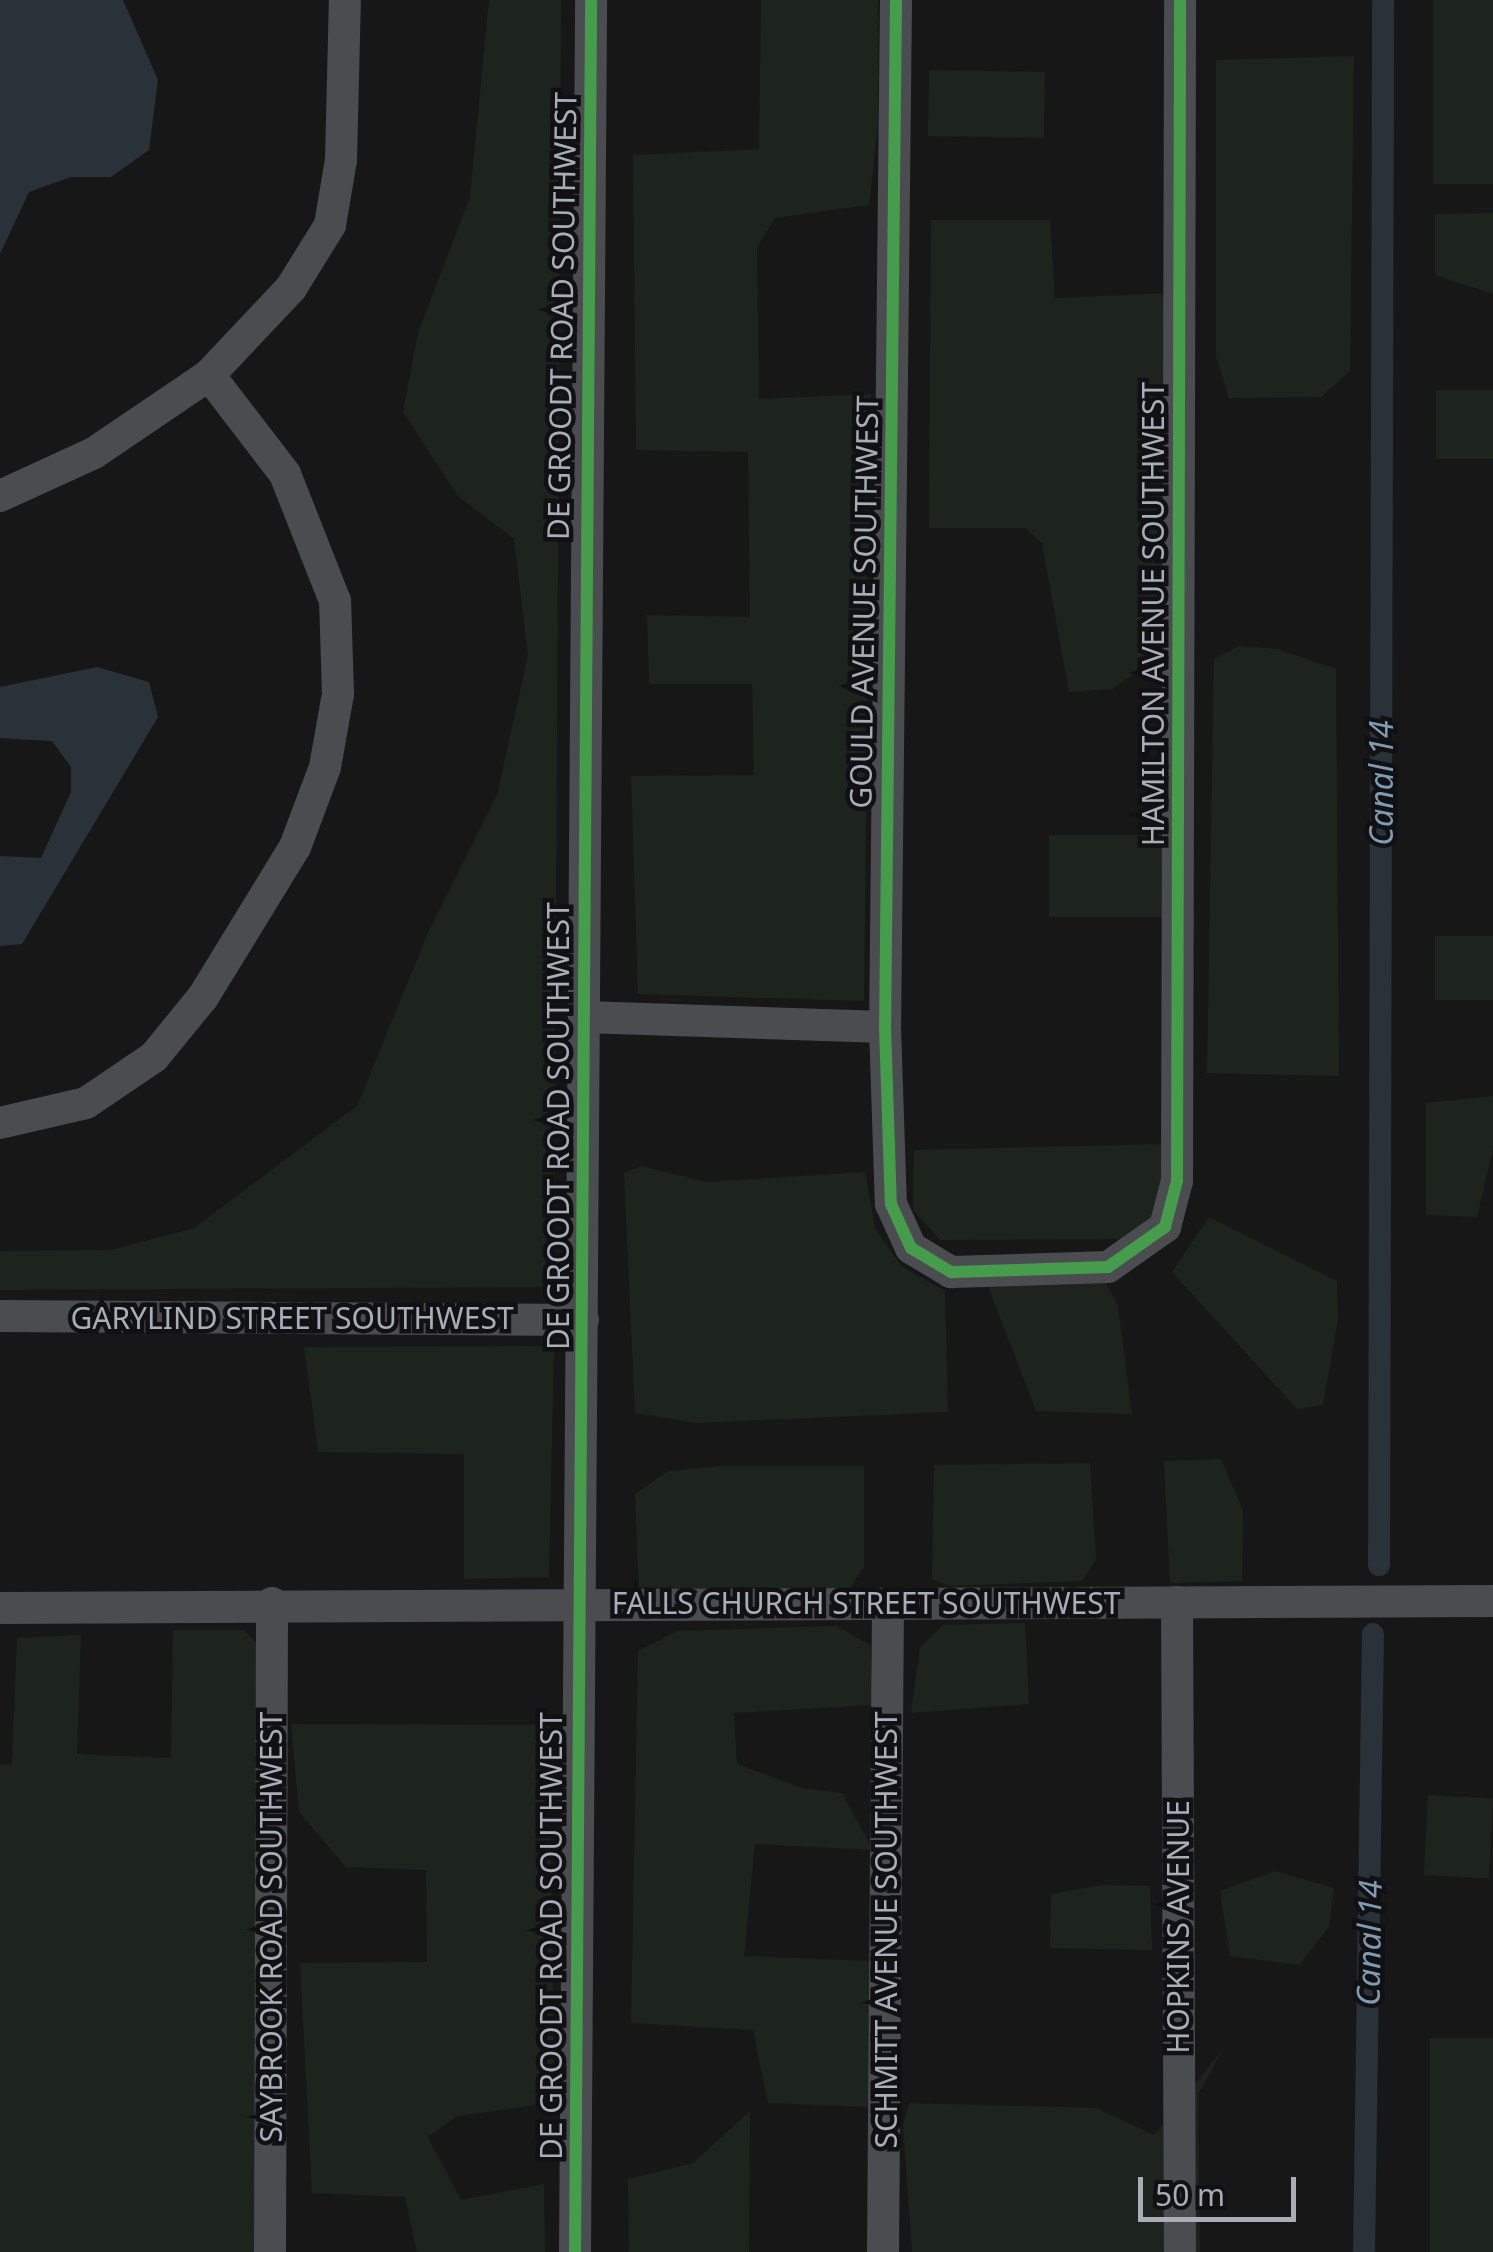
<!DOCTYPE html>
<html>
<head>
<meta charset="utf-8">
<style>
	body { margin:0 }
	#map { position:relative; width:1493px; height:2252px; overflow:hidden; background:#171717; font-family:"Noto Sans",sans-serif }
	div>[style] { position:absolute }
	.green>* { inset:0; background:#1d241e; transform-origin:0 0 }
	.water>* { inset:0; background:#2a3239 }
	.canal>* { height:22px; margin:-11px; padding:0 11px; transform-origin:11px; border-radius:11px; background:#2a3239 }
	.minor>* { height:32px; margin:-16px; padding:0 16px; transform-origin:16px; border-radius:16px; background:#4b4c50 }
	.cycleway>* { height:12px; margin:-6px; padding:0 6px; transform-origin:6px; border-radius:6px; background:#469c4c }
	span { translate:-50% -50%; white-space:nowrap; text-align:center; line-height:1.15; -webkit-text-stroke:9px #111113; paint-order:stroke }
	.street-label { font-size:30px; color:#a8adb8 }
	.water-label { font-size:32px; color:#7f9bb3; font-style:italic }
	.scale { position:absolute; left:1138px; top:2177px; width:158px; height:45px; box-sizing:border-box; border:5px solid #a8adb8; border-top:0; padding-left:12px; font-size:30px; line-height:35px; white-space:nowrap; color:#a8adb8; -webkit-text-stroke:8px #111113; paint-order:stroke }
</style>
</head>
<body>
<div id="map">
	<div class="green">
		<i style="clip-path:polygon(489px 0,561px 0,554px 1287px,0 1290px,0 1251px,111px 1250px,194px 1228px,357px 1106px,428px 933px,497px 795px,528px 656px,514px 539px,458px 496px,403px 412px,418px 333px,470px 197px)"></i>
		<i style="clip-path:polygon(761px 0,878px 0,878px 125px,869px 205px,775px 218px,757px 247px,759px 399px,871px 394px,864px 1001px,638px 994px,631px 776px,754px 775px,752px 684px,649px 684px,647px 615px,750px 617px,748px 452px,636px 450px,633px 155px,759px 149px)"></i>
		<i style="left:1433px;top:0;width:60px;height:184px"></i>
		<i style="clip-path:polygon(1354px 56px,1350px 371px,1321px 397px,1229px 398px,1216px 356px,1216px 60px)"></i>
		<i style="left:929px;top:70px;width:116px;height:66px;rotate:1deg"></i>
		<i style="clip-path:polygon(1493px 213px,1493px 294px,1435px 275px,1435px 214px)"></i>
		<i style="clip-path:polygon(931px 220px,1050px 220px,1055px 298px,1170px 293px,1164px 654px,1112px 689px,1069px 692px,1042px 543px,1025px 528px,929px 528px)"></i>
		<i style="left:1493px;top:390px;width:69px;height:57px;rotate:90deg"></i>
		<i style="clip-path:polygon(1239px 646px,1277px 649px,1336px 669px,1339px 1076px,1207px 1073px,1214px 659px)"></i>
		<i style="left:1049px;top:835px;width:118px;height:82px"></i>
		<i style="left:1493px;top:936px;width:64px;height:58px;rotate:90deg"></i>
		<i style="clip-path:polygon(1493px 1096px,1493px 1149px,1477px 1217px,1426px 1215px,1426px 1103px)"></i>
		<i style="clip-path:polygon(1165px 1144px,1166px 1196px,1149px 1229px,1122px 1239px,940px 1240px,913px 1210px,914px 1150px)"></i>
		<i style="clip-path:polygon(641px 1166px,707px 1182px,865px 1172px,875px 1228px,901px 1266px,945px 1291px,948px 1412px,696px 1423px,635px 1413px,624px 1173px)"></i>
		<i style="clip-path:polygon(1209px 1217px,1337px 1281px,1338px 1319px,1323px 1405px,1297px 1409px,1172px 1272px)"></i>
		<i style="clip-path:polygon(1105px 1281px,1118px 1306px,1132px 1414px,1036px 1411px,987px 1284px)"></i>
		<i style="clip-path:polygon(554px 1346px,549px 1577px,464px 1579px,464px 1454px,318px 1452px,304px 1347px)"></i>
		<i style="clip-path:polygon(1221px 1459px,1243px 1511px,1242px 1581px,1170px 1583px,1164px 1461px)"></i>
		<i style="clip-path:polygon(1090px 1463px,1096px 1560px,1082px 1581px,948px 1586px,932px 1579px,934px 1465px)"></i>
		<i style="clip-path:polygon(721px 1466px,864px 1466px,864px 1567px,845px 1595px,639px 1591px,635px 1494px,668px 1471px)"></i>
		<i style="clip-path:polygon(1025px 1623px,1029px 1704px,911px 1713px,920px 1647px,943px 1625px)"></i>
		<i style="clip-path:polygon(837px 1626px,870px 1645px,873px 1705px,734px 1713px,737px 1764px,802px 1788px,842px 1793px,873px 1850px,755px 1844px,744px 1956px,870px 1961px,870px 2107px,768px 2103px,753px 2030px,631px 2023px,638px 1651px,677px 1631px)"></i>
		<i style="clip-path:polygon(173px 1630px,244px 1630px,258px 1645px,255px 2252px,0 2252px,0 1765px,12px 1764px,17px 1638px,81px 1635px,77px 1754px,171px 1758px)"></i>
		<i style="clip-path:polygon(291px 1724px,549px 1725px,554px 2074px,544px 2104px,457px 2116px,428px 2137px,461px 2200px,544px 2184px,545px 2252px,417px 2252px,405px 2197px,312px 2193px,300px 1963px,427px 1962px,426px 1870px,346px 1867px,299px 1812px)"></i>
		<i style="left:1428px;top:1795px;width:65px;height:80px;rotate:3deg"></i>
		<i style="clip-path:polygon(1275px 1871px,1334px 1888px,1329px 1927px,1299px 1965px,1230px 1956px,1220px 1891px)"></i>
		<i style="clip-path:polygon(1103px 1885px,1150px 1886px,1152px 1950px,1050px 1948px,1051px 1894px)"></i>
		<i style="left:1493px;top:2038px;width:214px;height:63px;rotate:90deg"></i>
		<i style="clip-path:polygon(1224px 2048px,1198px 2094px,1200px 2252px,912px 2252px,903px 2124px,909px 2103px,1096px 2108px,1154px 2135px)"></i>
		<i style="clip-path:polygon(750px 2111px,749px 2252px,629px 2252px,628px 2179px,693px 2163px)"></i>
	</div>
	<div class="water">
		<i style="clip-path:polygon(0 0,123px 0,158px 80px,149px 150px,111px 177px,71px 177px,29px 192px,0 254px)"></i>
		<i style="clip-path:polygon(97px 667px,149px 682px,158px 717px,22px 944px,0 946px,0 856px,41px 858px,71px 792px,71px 767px,52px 741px,0 738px,0 687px)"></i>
	</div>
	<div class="canal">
		<i style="left:1379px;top:1565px;width:1565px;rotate:-89.85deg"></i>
		<i style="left:1364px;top:2252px;width:618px;rotate:-89.17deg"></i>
	</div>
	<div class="minor">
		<i style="left:896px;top:0;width:1027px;rotate:90.61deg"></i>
		<i style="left:885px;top:1027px;width:177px;rotate:88.1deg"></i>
		<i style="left:891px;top:1204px;width:48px;rotate:65.6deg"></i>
		<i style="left:911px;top:1248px;width:47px;rotate:31deg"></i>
		<i style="left:951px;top:1272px;width:157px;rotate:-1.8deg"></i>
		<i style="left:1108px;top:1267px;width:70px;rotate:-35.1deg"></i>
		<i style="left:1165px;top:1227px;width:48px;rotate:-75.4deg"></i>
		<i style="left:1177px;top:1181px;width:1181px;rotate:-89.85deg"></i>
		<i style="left:0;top:496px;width:103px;rotate:-24.6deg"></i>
		<i style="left:94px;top:453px;width:139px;rotate:-34.1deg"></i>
		<i style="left:209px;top:375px;width:120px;rotate:-46.7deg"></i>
		<i style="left:291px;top:288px;width:74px;rotate:-58.2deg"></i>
		<i style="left:330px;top:225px;width:66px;rotate:-80.4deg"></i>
		<i style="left:341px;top:160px;width:160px;rotate:-88.6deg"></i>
		<i style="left:584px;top:1017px;width:301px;rotate:1.9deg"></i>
		<i style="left:0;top:1123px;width:88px;rotate:-13.1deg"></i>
		<i style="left:86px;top:1103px;width:82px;rotate:-34.1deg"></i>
		<i style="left:154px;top:1057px;width:77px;rotate:-50.8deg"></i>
		<i style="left:203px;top:997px;width:176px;rotate:-58.5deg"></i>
		<i style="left:295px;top:847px;width:85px;rotate:-69.4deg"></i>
		<i style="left:325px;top:767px;width:74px;rotate:-79.9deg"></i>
		<i style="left:338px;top:694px;width:93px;rotate:-91.8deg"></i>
		<i style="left:335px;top:601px;width:136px;rotate:-111.5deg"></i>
		<i style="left:285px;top:474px;width:125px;rotate:-127.5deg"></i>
		<i style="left:0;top:1316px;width:583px;rotate:0.39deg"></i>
		<i style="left:1177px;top:1602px;width:650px;rotate:89.74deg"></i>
		<i style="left:0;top:1608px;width:1493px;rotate:-0.27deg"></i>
		<i style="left:270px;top:2252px;width:649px;rotate:-89.82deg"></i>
		<i style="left:575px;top:2252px;width:2252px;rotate:-89.59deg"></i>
		<i style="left:883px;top:2252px;width:645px;rotate:-89.56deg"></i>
	</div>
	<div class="cycleway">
		<i style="left:896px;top:0;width:1027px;rotate:90.61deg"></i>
		<i style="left:885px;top:1027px;width:177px;rotate:88.1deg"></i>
		<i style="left:891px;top:1204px;width:48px;rotate:65.6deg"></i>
		<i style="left:911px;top:1248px;width:47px;rotate:31deg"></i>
		<i style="left:951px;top:1272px;width:157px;rotate:-1.8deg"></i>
		<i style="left:1108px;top:1267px;width:70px;rotate:-35.1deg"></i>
		<i style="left:1165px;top:1227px;width:48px;rotate:-75.4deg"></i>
		<i style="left:1177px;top:1181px;width:1181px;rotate:-89.85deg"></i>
		<i style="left:575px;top:2252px;width:2252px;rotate:-89.59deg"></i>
	</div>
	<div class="street-label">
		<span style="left:562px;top:316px;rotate:-89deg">DE GROODT ROAD SOUTHWEST</span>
		<span style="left:864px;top:602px;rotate:-89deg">GOULD AVENUE SOUTHWEST</span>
		<span style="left:1153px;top:614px;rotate:-90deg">HAMILTON AVENUE SOUTHWEST</span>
		<span style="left:558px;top:1126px;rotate:-90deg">DE GROODT ROAD SOUTHWEST</span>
		<span style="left:292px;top:1318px">GARYLIND STREET SOUTHWEST</span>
		<span style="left:866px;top:1603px">FALLS CHURCH STREET SOUTHWEST</span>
		<span style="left:271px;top:1927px;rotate:-90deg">SAYBROOK ROAD SOUTHWEST</span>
		<span style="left:1178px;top:1927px;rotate:-90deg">HOPKINS AVENUE</span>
		<span style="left:886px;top:1930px;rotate:-90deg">SCHMITT AVENUE SOUTHWEST</span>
		<span style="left:551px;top:1936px;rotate:-90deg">DE GROODT ROAD SOUTHWEST</span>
	</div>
	<div class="water-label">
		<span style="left:1381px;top:783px;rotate:-90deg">Canal 14</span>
		<span style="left:1369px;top:1943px;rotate:-89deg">Canal 14</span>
	</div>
	<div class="scale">50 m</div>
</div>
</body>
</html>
